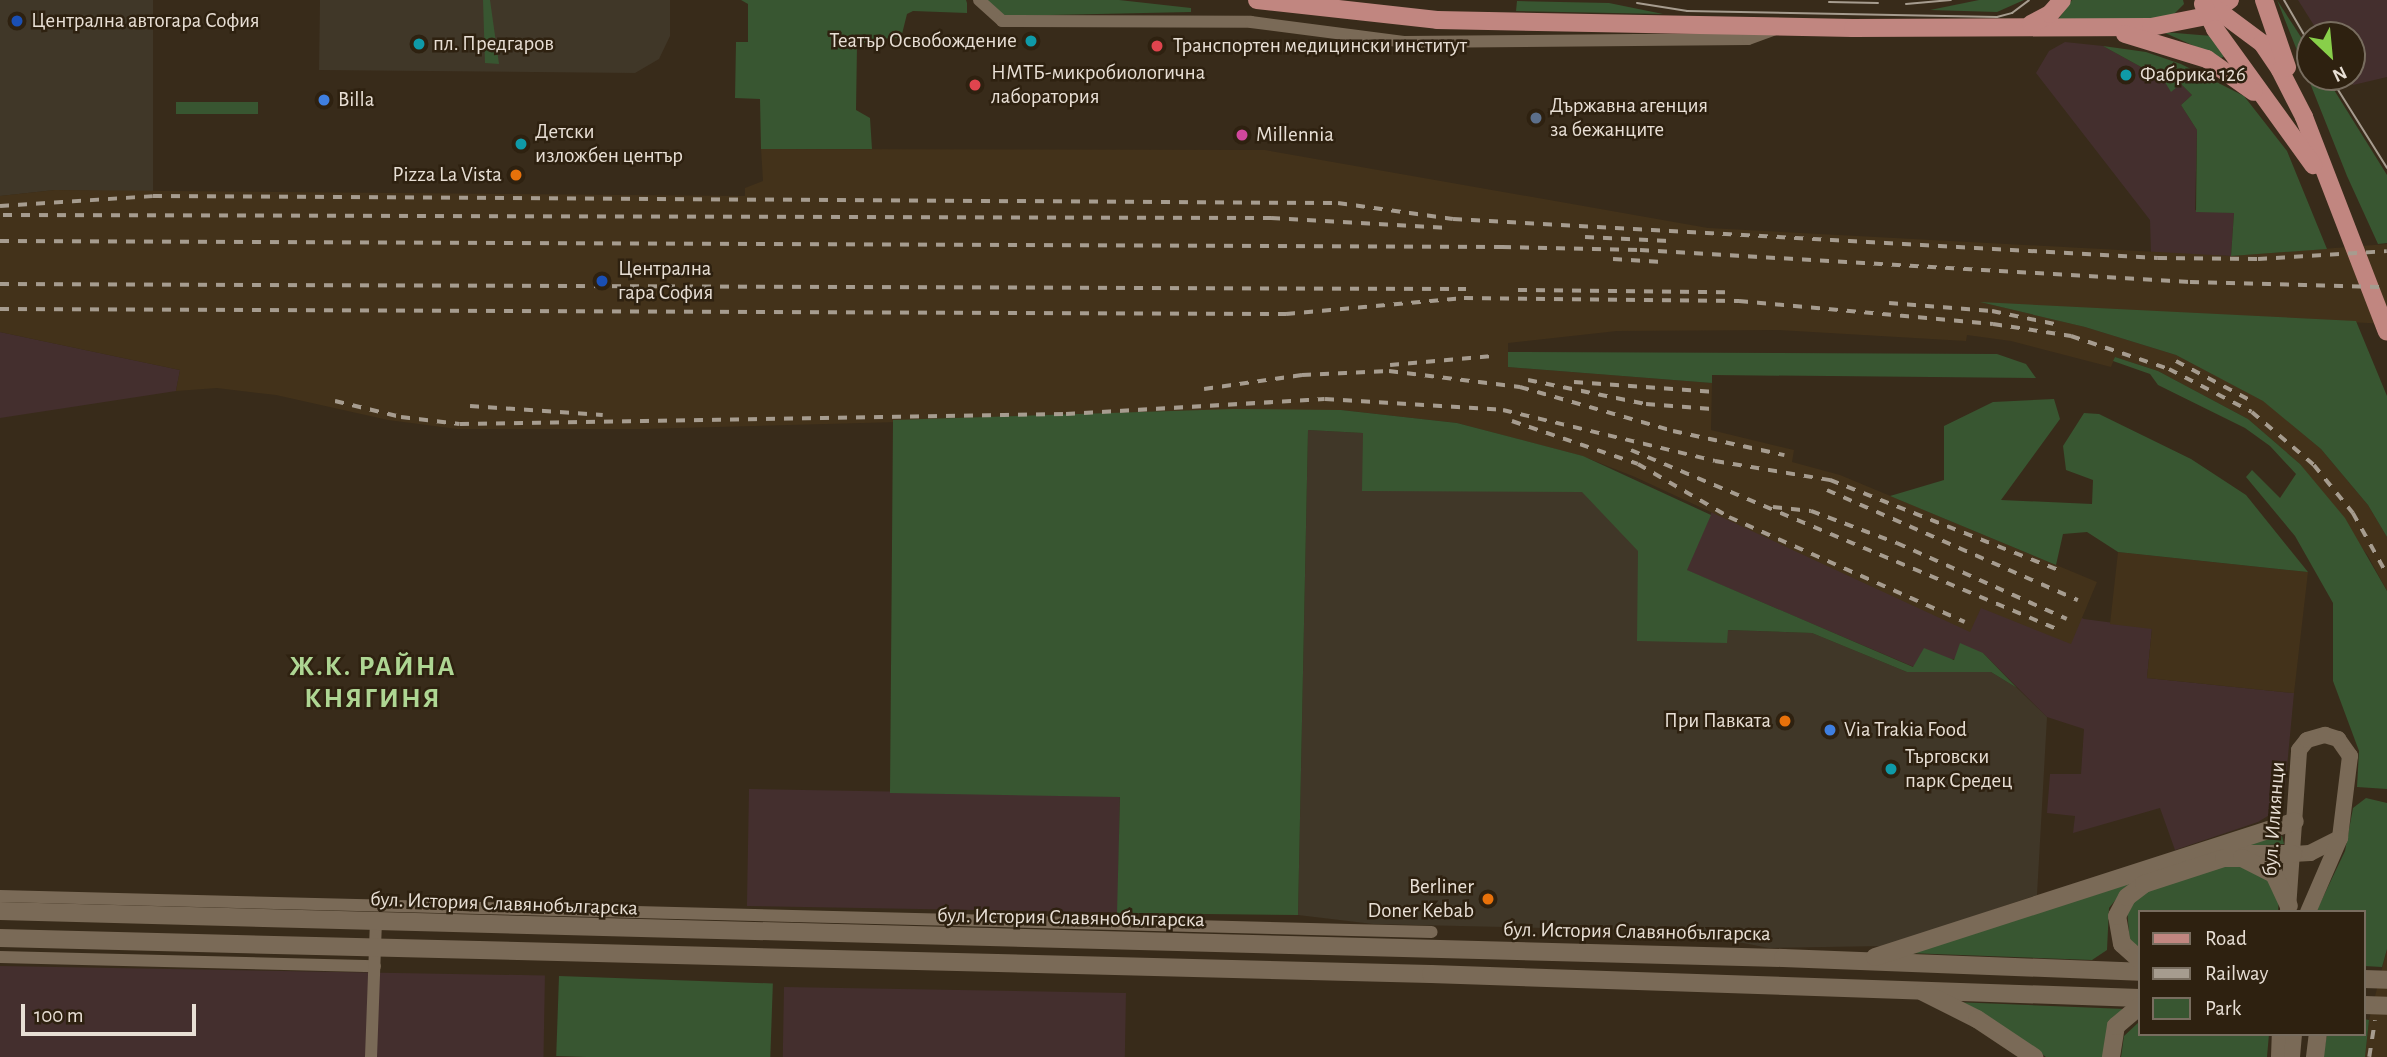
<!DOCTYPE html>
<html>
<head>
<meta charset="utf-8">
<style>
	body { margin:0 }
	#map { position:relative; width:2387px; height:1057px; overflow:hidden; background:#382b1a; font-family:"Alegreya Sans",sans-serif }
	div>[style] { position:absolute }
	.commercial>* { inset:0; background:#403728 }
	.industrial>* { inset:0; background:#442f2e; transform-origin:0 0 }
	.built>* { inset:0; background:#43321a }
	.green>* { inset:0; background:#385631; transform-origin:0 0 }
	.minor>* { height:12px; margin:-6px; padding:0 6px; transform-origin:6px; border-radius:6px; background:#7a6a57 }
	.tertiary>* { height:16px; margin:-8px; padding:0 8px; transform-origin:8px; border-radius:8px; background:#7a6a57 }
	.secondary>* { height:18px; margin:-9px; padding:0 9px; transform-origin:9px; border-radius:9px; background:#7a6a57 }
	.primary>* { height:18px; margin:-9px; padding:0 9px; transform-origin:9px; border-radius:9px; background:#c18680 }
	.tram>* { height:2px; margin:-1px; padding:0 1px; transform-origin:1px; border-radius:1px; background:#a69c8f }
	.rail>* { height:3.5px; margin-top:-1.75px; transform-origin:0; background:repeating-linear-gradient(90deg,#a69c8f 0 9px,transparent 0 18px) }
	.dots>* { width:19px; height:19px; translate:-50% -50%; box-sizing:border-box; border:4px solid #2e2110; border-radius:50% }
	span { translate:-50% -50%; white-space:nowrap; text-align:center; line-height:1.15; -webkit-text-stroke:5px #2e2110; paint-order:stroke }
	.poi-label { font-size:21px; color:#e8dfd5 }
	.left { translate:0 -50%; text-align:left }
	.right { translate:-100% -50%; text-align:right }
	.street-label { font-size:21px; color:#e8dfd5 }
	.district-label { font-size:28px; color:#aed693; font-weight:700; letter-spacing:2px }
	.legend { position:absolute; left:2138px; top:910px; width:228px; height:126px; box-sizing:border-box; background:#2e2110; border:2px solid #786d5f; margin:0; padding:9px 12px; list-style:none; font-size:21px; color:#e8dfd5 }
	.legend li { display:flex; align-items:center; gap:14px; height:35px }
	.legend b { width:35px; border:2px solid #786d5f }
	.north { position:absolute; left:2296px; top:21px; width:70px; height:70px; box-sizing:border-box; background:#2e2110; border:2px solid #786d5f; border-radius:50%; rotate:154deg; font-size:19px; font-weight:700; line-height:28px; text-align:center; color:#e8dfd5 }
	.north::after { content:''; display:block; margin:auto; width:24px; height:32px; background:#88cf4a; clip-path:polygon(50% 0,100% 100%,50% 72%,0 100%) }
	.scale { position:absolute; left:21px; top:1004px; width:175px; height:32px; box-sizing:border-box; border:4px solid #e8dfd5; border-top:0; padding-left:9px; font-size:21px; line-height:24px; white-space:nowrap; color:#e8dfd5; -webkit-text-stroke:5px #2e2110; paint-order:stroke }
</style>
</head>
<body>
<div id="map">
	<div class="commercial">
		<i style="clip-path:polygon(0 0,153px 0,153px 192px,55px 190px,0 196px)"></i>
		<i style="clip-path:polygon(320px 0,670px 0,670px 36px,659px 59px,635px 73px,319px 70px)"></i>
		<i style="clip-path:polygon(1308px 430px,1363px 433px,1363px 491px,1582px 491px,1727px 643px,1727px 630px,1812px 633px,1907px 672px,1991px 672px,2017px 688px,2047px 717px,2037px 895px,1885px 946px,1769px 948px,1681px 931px,1373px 924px,1298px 915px)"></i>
	</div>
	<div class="industrial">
		<i style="clip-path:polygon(2298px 0,2387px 0,2387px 77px,2353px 85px,2347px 77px,2352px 77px,2352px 35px,2320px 35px)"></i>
		<i style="clip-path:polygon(2065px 42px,2103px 46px,2163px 79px,2172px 91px,2181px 84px,2192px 95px,2181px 105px,2197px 130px,2195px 210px,2234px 213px,2231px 256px,2151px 253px,2150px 220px,2036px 73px,2049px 51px)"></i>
		<i style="clip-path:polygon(0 332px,180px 370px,176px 391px,0 418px)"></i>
		<i style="clip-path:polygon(1803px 495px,2084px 619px,2152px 628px,2147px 678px,2294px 693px,2285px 788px,2276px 811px,2258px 822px,2175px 850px,2160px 808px,2073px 833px,2075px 816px,2047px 813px,2050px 774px,2081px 774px,2084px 729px,2047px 717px,1983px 653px,1914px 667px,1686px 570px,1713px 509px)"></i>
		<i style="left:749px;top:789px;width:371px;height:117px;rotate:1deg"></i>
		<i style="left:0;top:966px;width:545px;height:91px;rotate:1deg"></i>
		<i style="left:784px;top:987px;width:342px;height:70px;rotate:1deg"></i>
	</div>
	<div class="built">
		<i style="clip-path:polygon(761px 149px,1265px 150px,1708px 228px,2231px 256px,2387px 244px,2387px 324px,1985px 303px,2085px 327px,2176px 355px,2264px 401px,2321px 449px,2368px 505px,2387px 537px,2387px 591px,2368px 556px,2300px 464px,2248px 419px,2158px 371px,2115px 357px,2111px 367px,2011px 341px,1967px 335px,1966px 341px,1778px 330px,1617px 331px,1508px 343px,1508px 367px,1712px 383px,1711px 430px,1794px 450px,1792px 462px,1840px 475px,2097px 582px,2071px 644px,1981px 608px,1970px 632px,1635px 477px,1582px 456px,1457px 423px,1341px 410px,643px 429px,457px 429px,388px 420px,276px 395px,217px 388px,176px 391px,180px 370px,0 332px,0 196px,55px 190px,745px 196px,745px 188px,763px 181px)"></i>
		<i style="clip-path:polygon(2118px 552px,2308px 572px,2294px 693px,2147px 678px,2152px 629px,2110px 624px)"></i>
		<i style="clip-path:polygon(2387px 949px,2387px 1057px,2365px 1057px,2369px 1020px)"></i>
	</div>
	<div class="green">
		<i style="clip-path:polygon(483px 0,490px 0,499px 64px,485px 63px)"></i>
		<i style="clip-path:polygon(741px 0,966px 0,967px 3px,967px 13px,913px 11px,907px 14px,901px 38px,872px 39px,857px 46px,856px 110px,870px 118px,872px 149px,761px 149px,760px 99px,735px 98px,736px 42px,748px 42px,748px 4px)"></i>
		<i style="clip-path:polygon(986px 0,1119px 0,1191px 8px,1191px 12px,1007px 16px,996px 13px)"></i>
		<i style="clip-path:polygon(1979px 0,2024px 0,1997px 12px,1930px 10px)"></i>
		<i style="clip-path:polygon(2072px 0,2183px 0,2184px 4px,2174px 14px,2153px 20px,2057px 21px)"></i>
		<i style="clip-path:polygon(2277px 0,2310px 51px,2310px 77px,2326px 77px,2387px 175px,2387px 243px,2378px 244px,2347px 176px)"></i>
		<i style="clip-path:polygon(1517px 1px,1609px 3px,1663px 14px,1516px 11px)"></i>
		<i style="clip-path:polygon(2163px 32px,2212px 36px,2229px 54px,2221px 58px)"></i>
		<i style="clip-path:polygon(2103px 46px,2146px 52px,2181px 64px,2244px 96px,2287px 151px,2327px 249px,2231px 256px,2234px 213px,2196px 212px,2197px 130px,2181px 105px,2192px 95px,2181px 84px,2171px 92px,2163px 79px)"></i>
		<i style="left:176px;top:102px;width:82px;height:12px"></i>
		<i style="clip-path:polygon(1980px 302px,2356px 321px,2387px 396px,2387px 537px,2368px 505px,2321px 449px,2263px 401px,2176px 355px,2085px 327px)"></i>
		<i style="clip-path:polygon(1508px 352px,1997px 354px,2026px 364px,2036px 378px,1712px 375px,1712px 383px,1508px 367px)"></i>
		<i style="clip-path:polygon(2115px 357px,2158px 371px,2248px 419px,2300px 464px,2345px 518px,2387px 591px,2387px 789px,2357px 787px,2359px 751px,2333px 681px,2333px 603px,2295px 536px,2246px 477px,2252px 470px,2280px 498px,2296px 474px,2270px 446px,2245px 428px,2158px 385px,2150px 374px,2113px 361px)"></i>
		<i style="clip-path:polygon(2054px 399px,2060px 419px,2001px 500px,2092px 504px,2093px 480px,2066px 470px,2063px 446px,2084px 413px,2099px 414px,2191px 459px,2246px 495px,2308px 572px,2118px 552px,2087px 532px,2063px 534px,2056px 565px,1890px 496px,1944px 480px,1944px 426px,1993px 402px)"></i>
		<i style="clip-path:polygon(1233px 409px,1341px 410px,1457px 423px,1583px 456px,1711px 515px,1687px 570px,1913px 667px,1924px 648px,1954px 660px,1960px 643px,1983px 653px,2017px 688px,1991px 672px,1907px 672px,1812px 633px,1728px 630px,1727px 643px,1637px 641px,1638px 551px,1582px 492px,1362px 491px,1363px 433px,1308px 430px,1298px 915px,1117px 913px,1120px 797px,890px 793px,893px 420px)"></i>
		<i style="clip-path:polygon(2366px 798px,2387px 803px,2387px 949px,2382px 967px,2364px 966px,2364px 912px,2316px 912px,2345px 851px,2353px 808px)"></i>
		<i style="clip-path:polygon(2271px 834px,2282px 836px,2284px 844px,2247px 846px,2126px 887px,2109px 908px,2107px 950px,2092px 960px,1908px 953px)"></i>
		<i style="clip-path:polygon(2239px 860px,2270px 878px,2279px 897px,2278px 912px,2140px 912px,2140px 952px,2130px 944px,2127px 909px,2137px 896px,2154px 885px)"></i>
		<i style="left:559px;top:976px;width:214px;height:80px;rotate:2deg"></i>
		<i style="clip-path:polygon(1955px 1002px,2125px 1009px,2107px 1029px,2103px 1057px,2046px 1057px,1982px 1013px)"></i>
		<i style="clip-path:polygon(2364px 1019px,2369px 1020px,2365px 1057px,2323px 1057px,2327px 1034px,2364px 1034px)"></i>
		<i style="clip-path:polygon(2140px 1021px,2140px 1034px,2269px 1034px,2267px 1057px,2121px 1057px,2124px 1036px)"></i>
	</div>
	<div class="minor">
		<i style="left:979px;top:0;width:31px;rotate:42deg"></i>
		<i style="left:1002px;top:21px;width:249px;rotate:0.2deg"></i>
		<i style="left:1251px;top:22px;width:154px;rotate:7.4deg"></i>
		<i style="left:1404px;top:42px;width:344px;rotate:-0.5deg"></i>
		<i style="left:1748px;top:39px;width:29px;rotate:-20deg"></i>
		<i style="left:0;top:896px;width:1432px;rotate:1.44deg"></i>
		<i style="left:0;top:957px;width:375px;rotate:1.4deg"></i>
		<i style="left:371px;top:1057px;width:134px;rotate:-87.9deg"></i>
	</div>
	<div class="tertiary">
		<i style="left:2293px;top:854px;width:17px;rotate:-3deg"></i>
		<i style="left:2310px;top:853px;width:34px;rotate:-27deg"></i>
		<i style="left:2288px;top:909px;width:159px;rotate:-86deg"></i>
		<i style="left:2299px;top:750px;width:13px;rotate:-51deg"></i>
		<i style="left:2307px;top:740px;width:19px;rotate:-16deg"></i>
		<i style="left:2325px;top:735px;width:14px;rotate:17deg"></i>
		<i style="left:2338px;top:739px;width:21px;rotate:55deg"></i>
		<i style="left:2350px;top:756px;width:83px;rotate:97deg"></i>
		<i style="left:2340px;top:838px;width:81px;rotate:113.4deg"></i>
		<i style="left:2279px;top:1057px;width:23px;rotate:-88deg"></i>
		<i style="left:2292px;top:1057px;width:23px;rotate:-85deg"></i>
	</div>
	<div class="secondary">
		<i style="left:2239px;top:854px;width:54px"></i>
		<i style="left:0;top:911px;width:1784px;rotate:1.51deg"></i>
		<i style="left:1783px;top:958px;width:357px;rotate:2.2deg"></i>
		<i style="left:0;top:938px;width:1431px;rotate:1.44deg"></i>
		<i style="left:1431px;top:974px;width:709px;rotate:1.94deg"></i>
		<i style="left:1875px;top:957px;width:441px;rotate:-17.9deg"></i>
		<i style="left:2140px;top:960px;width:24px;rotate:-138deg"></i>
		<i style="left:2122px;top:944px;width:28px;rotate:-100deg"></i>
		<i style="left:2117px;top:916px;width:21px;rotate:-62deg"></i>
		<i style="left:2127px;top:897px;width:21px;rotate:-37deg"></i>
		<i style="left:2144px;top:884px;width:84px;rotate:-18deg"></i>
		<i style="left:2224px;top:858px;width:18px"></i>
		<i style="left:2242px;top:858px;width:36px;rotate:27deg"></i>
		<i style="left:2274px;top:874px;width:35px;rotate:65deg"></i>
		<i style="left:2364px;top:979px;width:23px;rotate:2deg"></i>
		<i style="left:1923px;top:992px;width:60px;rotate:26.6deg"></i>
		<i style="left:1977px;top:1019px;width:69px;rotate:33.7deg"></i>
		<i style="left:2364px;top:1005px;width:23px;rotate:2deg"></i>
		<i style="left:2111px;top:1057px;width:31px;rotate:-81deg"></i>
		<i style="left:2116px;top:1026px;width:31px;rotate:-40deg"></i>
		<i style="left:2315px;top:1057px;width:23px;rotate:-83deg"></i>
	</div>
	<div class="primary">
		<i style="left:1257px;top:0;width:181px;rotate:6.3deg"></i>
		<i style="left:1437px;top:20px;width:416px;rotate:1.1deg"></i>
		<i style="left:1853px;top:28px;width:298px;rotate:-0.2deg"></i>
		<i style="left:2151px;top:27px;width:57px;rotate:-11.1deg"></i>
		<i style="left:2207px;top:16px;width:28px;rotate:-35deg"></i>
		<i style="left:2204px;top:0;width:72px;rotate:36.6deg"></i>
		<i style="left:2262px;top:43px;width:32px;rotate:56deg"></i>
		<i style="left:2280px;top:70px;width:53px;rotate:62.9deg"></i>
		<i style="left:2304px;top:117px;width:230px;rotate:68.9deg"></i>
		<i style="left:2264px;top:0;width:71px;rotate:71.1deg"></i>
		<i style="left:2203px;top:4px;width:28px;rotate:64deg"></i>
		<i style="left:2215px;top:29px;width:168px;rotate:54.2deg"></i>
		<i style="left:2031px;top:24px;width:21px;rotate:-28deg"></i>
		<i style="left:2050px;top:14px;width:18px;rotate:-49deg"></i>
		<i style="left:2125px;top:34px;width:86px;rotate:17deg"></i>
		<i style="left:2207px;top:59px;width:57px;rotate:35.1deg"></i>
	</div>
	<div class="tram">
		<i style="left:2284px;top:0;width:52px;rotate:60deg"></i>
		<i style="left:1829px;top:2px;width:49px;rotate:1.2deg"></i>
		<i style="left:1637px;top:3px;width:51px;rotate:9.1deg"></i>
		<i style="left:1687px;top:11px;width:310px;rotate:1.1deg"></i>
		<i style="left:1997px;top:17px;width:16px;rotate:-15deg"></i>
		<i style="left:2012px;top:13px;width:21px;rotate:-37deg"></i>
		<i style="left:1906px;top:4px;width:45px;rotate:-5.1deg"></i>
		<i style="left:2330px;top:77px;width:107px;rotate:57.9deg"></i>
	</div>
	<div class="rail">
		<i style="left:0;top:206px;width:153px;rotate:-3.7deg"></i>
		<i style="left:153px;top:196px;width:1185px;rotate:0.34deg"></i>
		<i style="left:1338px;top:203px;width:116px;rotate:7.9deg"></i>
		<i style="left:1453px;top:219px;width:706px;rotate:3.17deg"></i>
		<i style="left:2158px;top:258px;width:100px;rotate:0.6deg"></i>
		<i style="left:2258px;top:259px;width:129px;rotate:-3.5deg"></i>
		<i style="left:3px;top:215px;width:1268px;rotate:0.14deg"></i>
		<i style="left:1271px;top:218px;width:178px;rotate:3.2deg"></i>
		<i style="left:1585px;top:237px;width:84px;rotate:2.7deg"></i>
		<i style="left:0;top:241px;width:1502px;rotate:0.23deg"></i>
		<i style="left:1502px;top:247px;width:138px;rotate:1.2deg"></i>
		<i style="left:1640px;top:250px;width:551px;rotate:3.33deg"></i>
		<i style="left:2190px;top:282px;width:197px;rotate:1.5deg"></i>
		<i style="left:1613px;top:259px;width:49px;rotate:3.5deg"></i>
		<i style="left:0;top:284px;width:1466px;rotate:0.2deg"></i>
		<i style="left:1518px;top:290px;width:207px;rotate:0.6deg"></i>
		<i style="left:1889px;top:303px;width:103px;rotate:4.4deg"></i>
		<i style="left:1992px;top:311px;width:64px;rotate:11.7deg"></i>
		<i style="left:0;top:309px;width:1286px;rotate:0.22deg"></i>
		<i style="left:1286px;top:314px;width:179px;rotate:-5.1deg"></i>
		<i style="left:1464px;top:298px;width:275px;rotate:0.6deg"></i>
		<i style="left:1739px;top:301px;width:255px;rotate:5.2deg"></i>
		<i style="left:1993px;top:324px;width:79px;rotate:8.7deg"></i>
		<i style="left:2071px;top:336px;width:103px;rotate:18.6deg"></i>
		<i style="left:2169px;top:369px;width:93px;rotate:27.4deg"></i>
		<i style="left:2252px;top:412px;width:82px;rotate:40.5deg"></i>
		<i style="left:2314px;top:465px;width:62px;rotate:50.9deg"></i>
		<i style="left:2353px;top:513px;width:70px;rotate:60.9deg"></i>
		<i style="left:2176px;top:361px;width:84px;rotate:27.8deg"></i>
		<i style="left:1390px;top:365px;width:103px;rotate:-5deg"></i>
		<i style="left:1528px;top:380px;width:120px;rotate:11.5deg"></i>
		<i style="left:1646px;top:404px;width:66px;rotate:4.3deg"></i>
		<i style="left:1574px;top:382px;width:138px;rotate:4.1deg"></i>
		<i style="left:1204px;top:389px;width:99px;rotate:-8.1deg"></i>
		<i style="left:1302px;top:375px;width:87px;rotate:-2.6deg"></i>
		<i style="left:1389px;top:371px;width:132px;rotate:7deg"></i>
		<i style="left:1520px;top:387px;width:159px;rotate:16deg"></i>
		<i style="left:1673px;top:431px;width:114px;rotate:12.2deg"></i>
		<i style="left:335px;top:401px;width:68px;rotate:13.6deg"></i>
		<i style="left:401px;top:417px;width:59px;rotate:6.8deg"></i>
		<i style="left:460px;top:424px;width:606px;rotate:-0.95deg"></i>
		<i style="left:1066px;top:414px;width:259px;rotate:-3.3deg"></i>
		<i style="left:1325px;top:399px;width:178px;rotate:3.5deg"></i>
		<i style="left:1503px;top:410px;width:218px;rotate:13.5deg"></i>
		<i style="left:1715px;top:461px;width:117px;rotate:9.4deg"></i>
		<i style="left:1830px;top:480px;width:251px;rotate:21.5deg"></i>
		<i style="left:470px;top:406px;width:133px;rotate:3.9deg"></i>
		<i style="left:1512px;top:421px;width:133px;rotate:18.8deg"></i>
		<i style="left:1638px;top:464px;width:105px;rotate:30.2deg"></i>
		<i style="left:1729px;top:517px;width:258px;rotate:24deg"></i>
		<i style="left:1631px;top:450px;width:465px;rotate:22.8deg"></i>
		<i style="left:1827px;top:490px;width:274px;rotate:23.7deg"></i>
		<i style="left:1773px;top:507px;width:38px;rotate:6deg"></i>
		<i style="left:1811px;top:511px;width:92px;rotate:20.4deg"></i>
		<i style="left:1897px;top:543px;width:186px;rotate:24.1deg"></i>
		<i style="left:2369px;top:1057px;width:37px;rotate:-81deg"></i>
	</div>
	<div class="dots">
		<i style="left:17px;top:21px;background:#1a4fb4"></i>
		<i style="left:1031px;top:41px;background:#0f9aa8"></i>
		<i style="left:419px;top:44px;background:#0f9aa8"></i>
		<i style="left:1157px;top:46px;background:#e0444e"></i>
		<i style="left:2126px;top:75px;background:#0f9aa8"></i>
		<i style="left:975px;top:85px;background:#e0444e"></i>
		<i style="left:324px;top:100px;background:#3f7fe0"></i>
		<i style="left:1536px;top:118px;background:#5c6f8a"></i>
		<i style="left:1242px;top:135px;background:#d1479c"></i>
		<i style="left:521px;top:144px;background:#0f9aa8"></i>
		<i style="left:516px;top:175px;background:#e8710a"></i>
		<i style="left:602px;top:281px;background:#1a4fb4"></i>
		<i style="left:1785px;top:721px;background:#e8710a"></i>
		<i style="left:1830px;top:730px;background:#3f7fe0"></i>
		<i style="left:1891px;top:769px;background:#0f9aa8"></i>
		<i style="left:1488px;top:899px;background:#e8710a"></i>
	</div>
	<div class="poi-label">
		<span class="left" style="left:31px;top:21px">Централна автогара София</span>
		<span class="right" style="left:1017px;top:41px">Театър Освобождение</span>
		<span class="left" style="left:433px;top:44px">пл. Предгаров</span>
		<span class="left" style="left:1173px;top:46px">Транспортен медицински институт</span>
		<span class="left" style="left:991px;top:85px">НМТБ-микробиологична<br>лаборатория</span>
		<span class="left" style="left:2140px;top:75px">Фабрика 126</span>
		<span class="left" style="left:338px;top:100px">Billa</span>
		<span class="left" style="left:1550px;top:118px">Държавна агенция<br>за бежанците</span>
		<span class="left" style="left:535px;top:144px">Детски<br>изложбен център</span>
		<span class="left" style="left:1256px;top:135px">Millennia</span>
		<span class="right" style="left:502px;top:175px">Pizza La Vista</span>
		<span class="left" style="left:618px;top:281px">Централна<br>гара София</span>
		<span class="right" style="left:1771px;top:721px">При Павката</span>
		<span class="left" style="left:1844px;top:730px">Via Trakia Food</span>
		<span class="left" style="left:1905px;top:769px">Търговски<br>парк Средец</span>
		<span class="right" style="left:1474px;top:899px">Berliner<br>Doner Kebab</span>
	</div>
	<div class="street-label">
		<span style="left:2274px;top:819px;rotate:-86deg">бул. Илиянци</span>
		<span style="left:504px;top:904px;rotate:2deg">бул. История Славянобългарска</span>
		<span style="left:1071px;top:918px;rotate:1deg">бул. История Славянобългарска</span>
		<span style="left:1637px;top:932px;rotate:1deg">бул. История Славянобългарска</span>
	</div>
	<div class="district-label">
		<span style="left:373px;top:683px">Ж.К. РАЙНА<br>КНЯГИНЯ</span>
	</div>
	<ul class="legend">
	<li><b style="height:9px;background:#c18680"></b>Road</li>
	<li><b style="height:9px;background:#a69c8f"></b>Railway</li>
	<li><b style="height:19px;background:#385631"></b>Park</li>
	</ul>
	<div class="north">N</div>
	<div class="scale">100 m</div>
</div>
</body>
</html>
